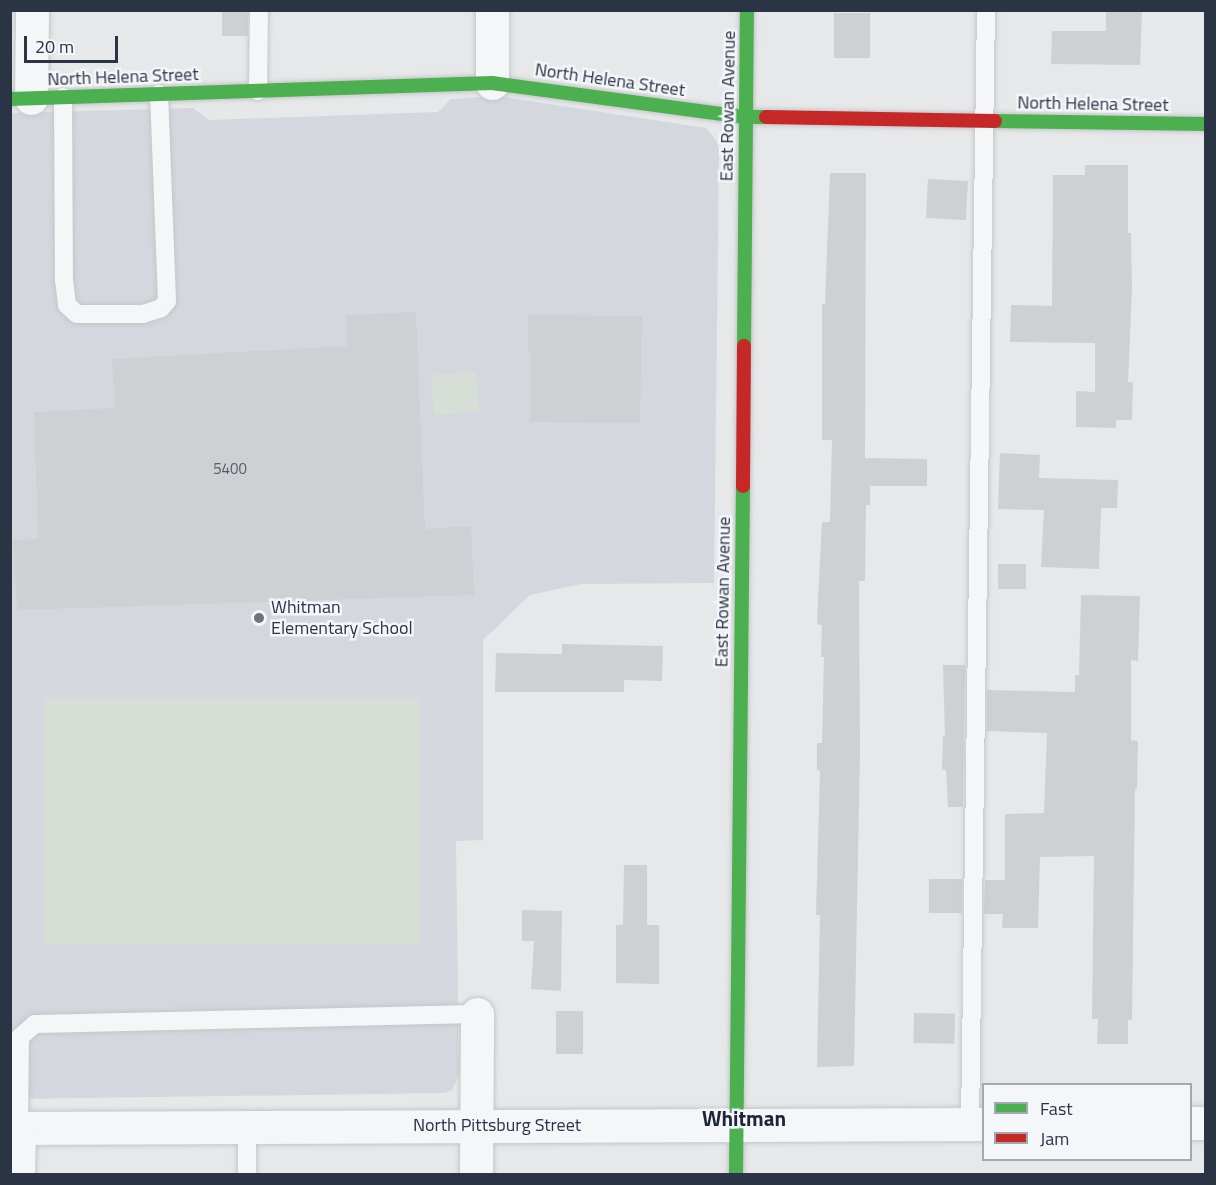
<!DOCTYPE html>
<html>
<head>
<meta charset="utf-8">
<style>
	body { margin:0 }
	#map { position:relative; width:1216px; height:1185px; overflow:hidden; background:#e6e8ea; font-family:"Titillium Web",sans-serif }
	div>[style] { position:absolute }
	.built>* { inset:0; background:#d4d7dd }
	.green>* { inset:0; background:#d6ded6; transform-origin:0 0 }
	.building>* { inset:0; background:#ced0d3; transform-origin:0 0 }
	.roads { filter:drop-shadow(0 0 2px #c4c6c8) drop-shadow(0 0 2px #c4c6c8) }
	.lane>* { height:18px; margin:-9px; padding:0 9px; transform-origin:9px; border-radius:9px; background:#f5f6f7 }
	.street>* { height:33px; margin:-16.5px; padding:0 16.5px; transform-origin:16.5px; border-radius:16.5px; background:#f5f6f7 }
	.fast>* { height:14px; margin:-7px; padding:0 7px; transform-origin:7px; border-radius:7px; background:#4caf50 }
	.jam>* { height:14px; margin:-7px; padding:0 7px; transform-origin:7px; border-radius:7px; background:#c62828 }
	.dots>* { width:16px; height:16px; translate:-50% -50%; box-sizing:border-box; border:3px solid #f4f6f9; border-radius:50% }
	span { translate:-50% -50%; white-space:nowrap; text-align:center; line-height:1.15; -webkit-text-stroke:5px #f4f6f9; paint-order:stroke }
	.number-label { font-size:15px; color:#545c69 }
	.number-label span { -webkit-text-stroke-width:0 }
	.street-label { font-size:18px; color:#2b3445 }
	.poi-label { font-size:18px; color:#2b3445 }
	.left { translate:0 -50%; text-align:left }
	.quarter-label { font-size:21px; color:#1d2536; font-weight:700 }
	.frame { position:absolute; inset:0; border:12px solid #2b3445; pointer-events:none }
	.legend { position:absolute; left:982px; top:1083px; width:210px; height:78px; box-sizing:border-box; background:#f4f6f9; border:2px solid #a4a8b1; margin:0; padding:8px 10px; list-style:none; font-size:18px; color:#2b3445 }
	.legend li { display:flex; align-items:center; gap:12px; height:30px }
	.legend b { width:30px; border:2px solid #a4a8b1 }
	.scale { position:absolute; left:24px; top:36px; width:94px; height:27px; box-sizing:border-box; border:3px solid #2b3445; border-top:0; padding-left:8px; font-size:18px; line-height:21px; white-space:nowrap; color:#2b3445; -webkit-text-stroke:4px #f4f6f9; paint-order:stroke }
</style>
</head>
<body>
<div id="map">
	<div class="built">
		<i style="clip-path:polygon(497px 96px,706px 128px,717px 142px,719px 151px,714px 583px,581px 584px,530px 595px,483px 640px,483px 840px,456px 841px,459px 1075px,452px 1090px,445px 1093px,11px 1099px,10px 113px,193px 108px,209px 120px,438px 112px,451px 99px)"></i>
	</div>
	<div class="green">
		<i style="left:476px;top:372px;width:40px;height:45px;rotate:86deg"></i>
		<i style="left:420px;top:697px;width:247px;height:376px;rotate:90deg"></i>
	</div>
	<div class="building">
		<i style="left:222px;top:10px;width:26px;height:26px"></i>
		<i style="clip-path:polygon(1106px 10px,1142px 10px,1140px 65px,1051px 64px,1052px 31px,1106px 31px)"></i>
		<i style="left:834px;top:13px;width:36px;height:45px"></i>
		<i style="clip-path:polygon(1085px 165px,1128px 165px,1128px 233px,1131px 233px,1132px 289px,1128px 382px,1133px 382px,1132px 420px,1116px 420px,1116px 428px,1076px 427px,1076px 391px,1095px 392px,1095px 343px,1010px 342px,1011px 305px,1052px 306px,1053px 175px,1085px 175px)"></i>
		<i style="clip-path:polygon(830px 173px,866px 173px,865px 458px,927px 459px,927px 486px,870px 486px,870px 505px,866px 505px,865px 581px,859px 581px,860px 751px,854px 1066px,817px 1067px,820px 915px,816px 915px,820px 771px,817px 770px,817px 743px,822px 743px,824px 657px,821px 657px,822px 625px,817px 624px,818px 599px,822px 522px,830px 522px,832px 440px,822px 440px,822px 304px,825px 304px)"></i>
		<i style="left:928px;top:179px;width:40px;height:39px;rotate:3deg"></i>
		<i style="clip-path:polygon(416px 312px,425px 529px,471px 526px,474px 595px,17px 610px,13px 540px,38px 539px,34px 412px,115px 408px,112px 359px,347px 346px,346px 315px)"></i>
		<i style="clip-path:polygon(528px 315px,642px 316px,640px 423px,530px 422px,531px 351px,528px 351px)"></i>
		<i style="clip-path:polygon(1000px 453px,1040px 455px,1039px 478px,1118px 480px,1117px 508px,1101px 508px,1099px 569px,1041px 567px,1044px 510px,998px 509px)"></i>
		<i style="left:998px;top:564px;width:28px;height:25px"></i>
		<i style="clip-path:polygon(1081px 595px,1140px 596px,1138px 661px,1131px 660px,1131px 740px,1138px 741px,1137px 789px,1135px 789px,1132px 1020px,1128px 1020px,1128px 1044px,1097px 1044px,1098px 1019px,1092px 1019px,1094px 856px,1040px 857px,1038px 928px,1002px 928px,1003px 914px,984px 914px,985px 880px,1005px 880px,1005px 814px,1044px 813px,1047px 733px,987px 731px,987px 690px,1075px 692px,1075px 675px,1079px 675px)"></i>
		<i style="clip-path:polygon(562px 644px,663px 646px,662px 681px,624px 680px,624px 692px,495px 692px,496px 653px,562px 654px)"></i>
		<i style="clip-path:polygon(943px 665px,965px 665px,963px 807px,948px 807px,946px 770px,942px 770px,943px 736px,945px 736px)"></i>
		<i style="clip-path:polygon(624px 865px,647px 865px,647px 925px,659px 925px,659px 984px,616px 983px,616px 925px,623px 925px)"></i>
		<i style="left:929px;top:879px;width:33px;height:34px"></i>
		<i style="clip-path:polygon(522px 910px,562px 911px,561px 991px,531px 989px,534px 941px,522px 941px)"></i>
		<i style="left:556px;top:1011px;width:27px;height:43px"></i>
		<i style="left:914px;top:1013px;width:41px;height:30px;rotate:1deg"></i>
	</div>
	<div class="roads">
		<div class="lane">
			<i style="left:258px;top:91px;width:81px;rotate:-89.3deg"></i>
			<i style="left:63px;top:97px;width:183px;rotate:89.7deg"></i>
			<i style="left:64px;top:280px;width:25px;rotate:83deg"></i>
			<i style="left:67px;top:305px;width:13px;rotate:42deg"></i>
			<i style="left:77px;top:314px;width:66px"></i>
			<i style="left:143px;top:314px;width:19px;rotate:-18deg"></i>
			<i style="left:161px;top:308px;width:9px;rotate:-49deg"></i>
			<i style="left:167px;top:301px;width:207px;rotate:-92.2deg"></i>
			<i style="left:970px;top:1124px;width:1114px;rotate:-89.18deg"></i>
			<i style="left:19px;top:1128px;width:91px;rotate:-89.4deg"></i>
			<i style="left:20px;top:1037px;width:20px;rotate:-41deg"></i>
			<i style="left:35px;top:1024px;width:442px;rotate:-1.3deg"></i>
			<i style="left:247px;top:1174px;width:48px;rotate:-90deg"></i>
		</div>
		<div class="street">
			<i style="left:492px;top:83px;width:73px;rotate:-90deg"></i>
			<i style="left:31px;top:98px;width:88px;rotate:-89.3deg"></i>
			<i style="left:1190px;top:1123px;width:16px"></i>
			<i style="left:10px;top:1128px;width:974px;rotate:-0.24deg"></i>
			<i style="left:18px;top:1174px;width:46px;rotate:-88.8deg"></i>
			<i style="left:476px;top:1174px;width:160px;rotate:-89.6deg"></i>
		</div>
		<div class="fast">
			<i style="left:10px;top:99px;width:482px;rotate:-1.9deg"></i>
			<i style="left:492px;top:83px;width:255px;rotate:7.7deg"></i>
			<i style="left:745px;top:117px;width:21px"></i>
			<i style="left:995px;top:121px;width:211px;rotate:0.8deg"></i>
			<i style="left:744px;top:346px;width:336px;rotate:-89.5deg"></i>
			<i style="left:736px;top:1174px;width:688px;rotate:-89.42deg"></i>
		</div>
		<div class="jam">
			<i style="left:766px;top:117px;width:229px;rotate:1deg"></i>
			<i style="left:743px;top:486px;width:140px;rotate:-89.6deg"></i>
		</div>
	</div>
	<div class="dots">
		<i style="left:259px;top:618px;background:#6c737f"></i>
	</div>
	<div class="number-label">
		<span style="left:230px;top:469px">5400</span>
	</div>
	<div class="street-label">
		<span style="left:123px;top:77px;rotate:-2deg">North Helena Street</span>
		<span style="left:610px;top:80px;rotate:8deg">North Helena Street</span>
		<span style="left:1093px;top:104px;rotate:1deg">North Helena Street</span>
		<span style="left:728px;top:106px;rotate:-89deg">East Rowan Avenue</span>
		<span style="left:723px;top:592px;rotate:-89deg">East Rowan Avenue</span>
		<span style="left:497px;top:1125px">North Pittsburg Street</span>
	</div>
	<div class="poi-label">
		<span class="left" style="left:271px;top:618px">Whitman<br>Elementary School</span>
	</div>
	<div class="quarter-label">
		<span style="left:744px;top:1118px">Whitman</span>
	</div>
	<div class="frame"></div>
	<ul class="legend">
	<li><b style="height:8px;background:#4caf50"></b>Fast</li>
	<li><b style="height:8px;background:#c62828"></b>Jam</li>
	</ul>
	<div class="scale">20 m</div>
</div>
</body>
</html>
